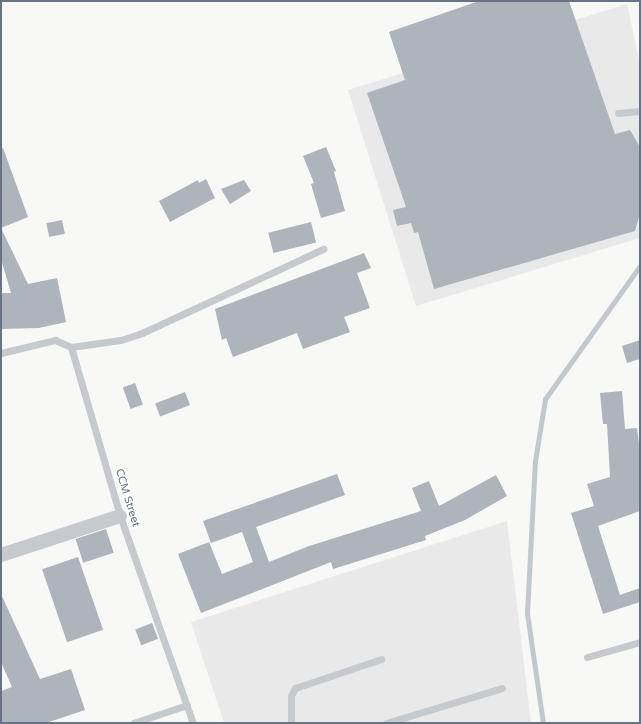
<!DOCTYPE html>
<html>
<head>
<meta charset="utf-8">
<style>
	body { margin:0 }
	#map { position:relative; width:641px; height:724px; overflow:hidden; background:#f8f9f6; font-family:"Varela Round",sans-serif }
	div>[style] { position:absolute }
	.built>* { inset:0; background:#e9e9e9 }
	.stream>* { height:5px; margin:-2.5px; padding:0 2.5px; transform-origin:2.5px; border-radius:2.5px; background:#c1c9cf }
	.building>* { inset:0; background:#aeb4bc; transform-origin:0 0 }
	.lane>* { height:7px; margin:-3.5px; padding:0 3.5px; transform-origin:3.5px; border-radius:3.5px; background:#c6c9cd }
	.street>* { height:14px; margin:-7px; padding:0 7px; transform-origin:7px; border-radius:7px; background:#c6c9cd }
	span { translate:-50% -50%; white-space:nowrap; text-align:center; line-height:1.15; -webkit-text-stroke:4px #fff; paint-order:stroke }
	.street-label { font-size:11px; color:#677387 }
	.frame { position:absolute; inset:0; border:2px solid #677387; pointer-events:none }
</style>
</head>
<body>
<div id="map">
	<div class="built">
		<i style="clip-path:polygon(627px 4px,640px 65px,640px 238px,416px 306px,348px 90px)"></i>
		<i style="clip-path:polygon(507px 521px,531px 723px,224px 723px,191px 622px)"></i>
	</div>
	<div class="stream">
		<i style="left:543px;top:723px;width:111px;rotate:-98.3deg"></i>
		<i style="left:527px;top:613px;width:152px;rotate:-87deg"></i>
		<i style="left:535px;top:461px;width:63px;rotate:-80.8deg"></i>
		<i style="left:545px;top:399px;width:163px;rotate:-54.5deg"></i>
	</div>
	<div class="building">
		<i style="clip-path:polygon(479px 1px,569px 1px,615px 134px,630px 130px,640px 147px,640px 213px,635px 231px,434px 289px,418px 232px,414px 233px,411px 223px,397px 226px,393px 210px,406px 207px,367px 93px,405px 80px,389px 32px)"></i>
		<i style="clip-path:polygon(326px 147px,336px 171px,334px 172px,345px 211px,321px 218px,311px 184px,314px 183px,303px 156px)"></i>
		<i style="clip-path:polygon(3px 148px,28px 217px,1px 228px,28px 284px,57px 278px,66px 322px,39px 328px,1px 329px,1px 293px,11px 293px,1px 259px,1px 149px)"></i>
		<i style="clip-path:polygon(206px 179px,215px 198px,170px 222px,159px 201px,198px 180px,199px 183px)"></i>
		<i style="clip-path:polygon(244px 180px,251px 191px,230px 204px,221px 189px)"></i>
		<i style="left:62px;top:220px;width:14px;height:16px;rotate:78deg"></i>
		<i style="left:311px;top:222px;width:21px;height:44px;rotate:76deg"></i>
		<i style="clip-path:polygon(364px 253px,371px 268px,357px 273px,370px 308px,344px 317px,350px 332px,303px 349px,297px 333px,233px 357px,226px 338px,222px 340px,215px 309px)"></i>
		<i style="clip-path:polygon(640px 340px,640px 359px,627px 363px,622px 346px)"></i>
		<i style="left:135px;top:383px;width:23px;height:13px;rotate:70deg"></i>
		<i style="clip-path:polygon(622px 391px,625px 429px,637px 428px,640px 451px,640px 511px,598px 526px,620px 595px,640px 588px,640px 602px,603px 614px,571px 513px,594px 506px,587px 484px,610px 477px,607px 424px,603px 424px,600px 393px)"></i>
		<i style="left:185px;top:392px;width:14px;height:32px;rotate:69deg"></i>
		<i style="clip-path:polygon(337px 474px,345px 495px,256px 527px,269px 562px,309px 546px,421px 511px,412px 488px,429px 481px,439px 506px,496px 475px,507px 496px,465px 520px,425px 536px,426px 540px,333px 569px,331px 562px,201px 613px,178px 554px,209px 542px,222px 574px,253px 562px,242px 532px,211px 543px,203px 521px)"></i>
		<i style="left:106px;top:529px;width:25px;height:32px;rotate:72deg"></i>
		<i style="left:78px;top:557px;width:77px;height:38px;rotate:71deg"></i>
		<i style="clip-path:polygon(1px 594px,40px 679px,71px 669px,85px 710px,46px 723px,1px 723px,1px 691px,12px 687px,1px 662px)"></i>
		<i style="left:152px;top:623px;width:17px;height:18px;rotate:69deg"></i>
	</div>
	<div class="lane">
		<i style="left:618px;top:113px;width:22px;rotate:-5deg"></i>
		<i style="left:71px;top:347px;width:50px;rotate:-8deg"></i>
		<i style="left:121px;top:340px;width:22px;rotate:-18deg"></i>
		<i style="left:142px;top:333px;width:200px;rotate:-24.9deg"></i>
		<i style="left:1px;top:353px;width:56px;rotate:-13.5deg"></i>
		<i style="left:55px;top:340px;width:17px;rotate:24deg"></i>
		<i style="left:71px;top:347px;width:176px;rotate:73.8deg"></i>
		<i style="left:120px;top:516px;width:219px;rotate:70.6deg"></i>
		<i style="left:587px;top:657px;width:55px;rotate:-15.8deg"></i>
		<i style="left:133px;top:723px;width:57px;rotate:-18.4deg"></i>
		<i style="left:291px;top:723px;width:27px;rotate:-90deg"></i>
		<i style="left:291px;top:696px;width:9px;rotate:-63deg"></i>
		<i style="left:295px;top:688px;width:91px;rotate:-18.6deg"></i>
		<i style="left:386px;top:723px;width:121px;rotate:-16.8deg"></i>
	</div>
	<div class="street">
		<i style="left:1px;top:555px;width:125px;rotate:-18.1deg"></i>
	</div>
	<div class="street-label">
		<span style="left:127px;top:498px;rotate:73deg">CCM Street</span>
	</div>
	<div class="frame"></div>
</div>
</body>
</html>
